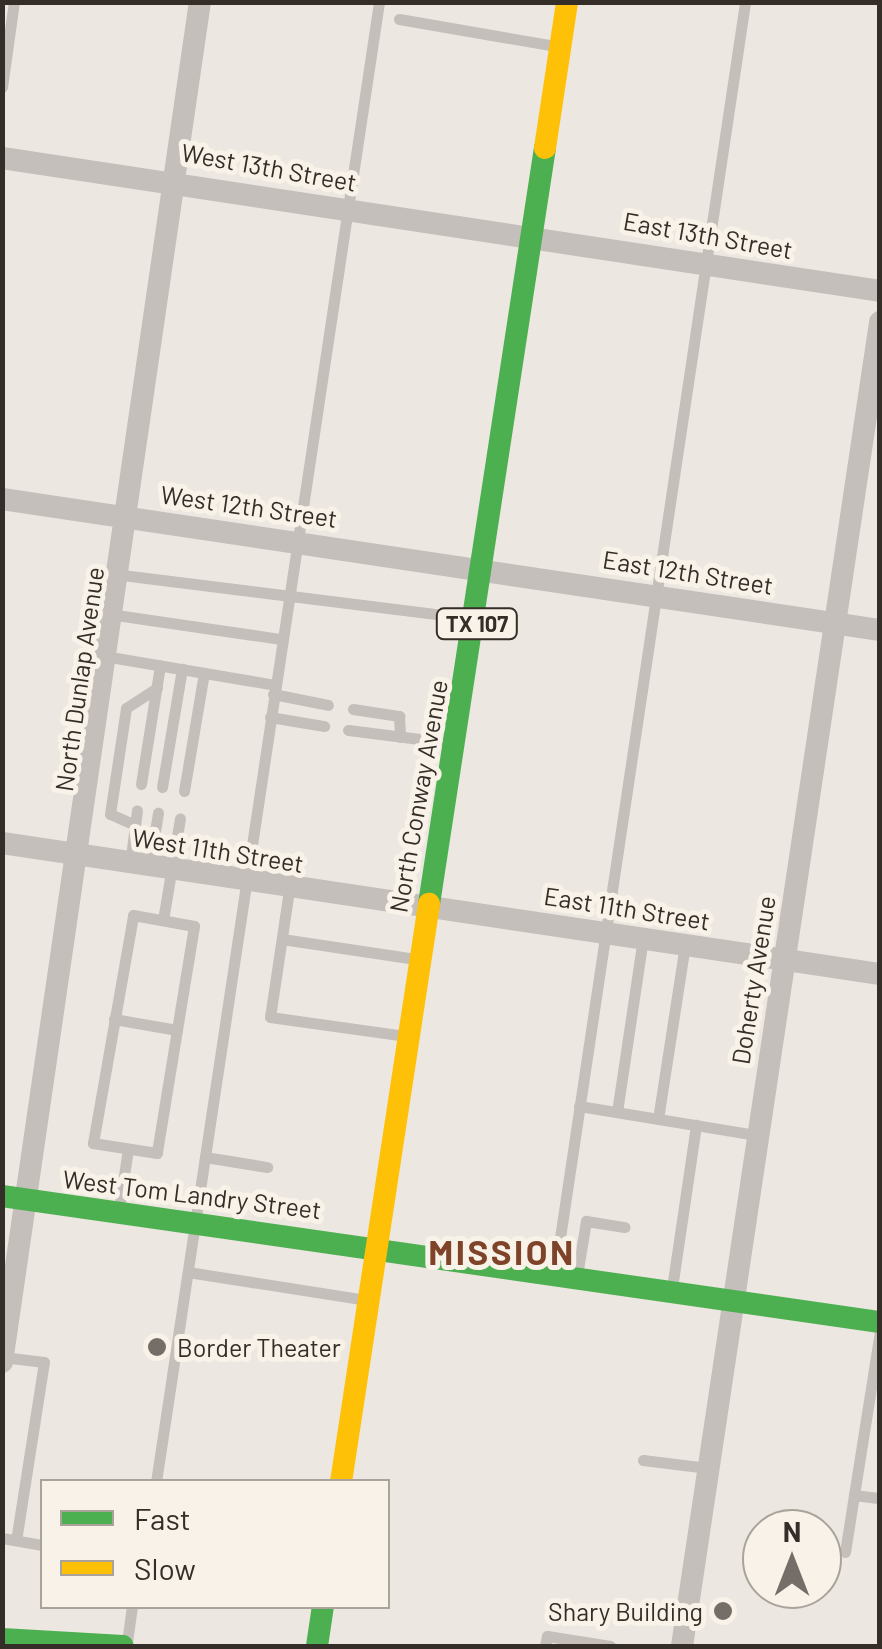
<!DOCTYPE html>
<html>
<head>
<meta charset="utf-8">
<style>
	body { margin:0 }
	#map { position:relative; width:882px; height:1649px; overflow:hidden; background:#ece7e0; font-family:Barlow,sans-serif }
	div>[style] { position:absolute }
	.lane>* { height:11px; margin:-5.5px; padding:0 5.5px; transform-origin:5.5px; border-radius:5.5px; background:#c4bfba }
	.street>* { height:22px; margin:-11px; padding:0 11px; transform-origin:11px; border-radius:11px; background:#c4bfba }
	.fast>* { height:22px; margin:-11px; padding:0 11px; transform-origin:11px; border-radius:11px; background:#4caf50 }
	.slow>* { height:22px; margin:-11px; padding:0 11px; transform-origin:11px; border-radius:11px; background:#ffc107 }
	.dots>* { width:28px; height:28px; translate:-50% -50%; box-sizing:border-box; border:5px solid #f8f2e8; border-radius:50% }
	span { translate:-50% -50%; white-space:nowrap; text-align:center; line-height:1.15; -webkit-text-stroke:10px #f8f2e8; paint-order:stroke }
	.shield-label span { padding:2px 8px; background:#f8f2e8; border:2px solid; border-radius:8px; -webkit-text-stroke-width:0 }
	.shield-label { font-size:22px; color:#352d28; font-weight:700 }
	.street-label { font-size:25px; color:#352d28 }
	.poi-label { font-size:25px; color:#352d28 }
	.left { translate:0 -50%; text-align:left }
	.right { translate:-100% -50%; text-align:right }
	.district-label { font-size:35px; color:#7e4328; font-weight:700; letter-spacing:2.5px }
	.frame { position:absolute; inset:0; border:5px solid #352d28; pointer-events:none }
	.legend { position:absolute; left:40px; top:1479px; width:350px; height:130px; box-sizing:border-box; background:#f8f2e8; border:2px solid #aaa39b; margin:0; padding:12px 18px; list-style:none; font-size:30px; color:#352d28 }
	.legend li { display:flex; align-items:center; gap:20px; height:50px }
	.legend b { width:50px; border:2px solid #aaa39b }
	.north { position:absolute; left:742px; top:1509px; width:100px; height:100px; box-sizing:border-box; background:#f8f2e8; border:2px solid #aaa39b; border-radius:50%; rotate:0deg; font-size:28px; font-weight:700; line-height:40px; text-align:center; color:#352d28 }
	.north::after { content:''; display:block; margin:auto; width:35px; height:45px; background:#756e68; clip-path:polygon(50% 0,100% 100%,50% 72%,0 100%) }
</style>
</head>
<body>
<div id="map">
	<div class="lane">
		<i style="left:399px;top:19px;width:158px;rotate:9.8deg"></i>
		<i style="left:2px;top:87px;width:86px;rotate:-82deg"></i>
		<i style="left:122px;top:575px;width:349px;rotate:7.1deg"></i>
		<i style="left:116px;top:615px;width:167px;rotate:8.3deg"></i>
		<i style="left:110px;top:657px;width:167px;rotate:9.6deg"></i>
		<i style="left:273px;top:694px;width:56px;rotate:11.3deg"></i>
		<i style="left:353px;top:709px;width:47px;rotate:8.7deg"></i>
		<i style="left:399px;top:716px;width:21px;rotate:87deg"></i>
		<i style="left:270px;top:717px;width:55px;rotate:9.5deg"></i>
		<i style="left:348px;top:730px;width:104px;rotate:7.2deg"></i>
		<i style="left:141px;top:784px;width:120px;rotate:-80.9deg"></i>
		<i style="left:162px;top:787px;width:120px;rotate:-80.4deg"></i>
		<i style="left:184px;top:791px;width:120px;rotate:-80.4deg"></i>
		<i style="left:135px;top:825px;width:27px;rotate:-156deg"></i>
		<i style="left:110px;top:814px;width:107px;rotate:-81.4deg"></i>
		<i style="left:126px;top:708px;width:37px;rotate:-33deg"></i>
		<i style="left:130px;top:864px;width:54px;rotate:-82.6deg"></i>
		<i style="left:149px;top:868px;width:56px;rotate:-80.7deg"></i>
		<i style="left:289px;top:890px;width:128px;rotate:98.5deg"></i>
		<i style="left:270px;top:1017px;width:136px;rotate:8deg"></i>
		<i style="left:133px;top:915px;width:62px;rotate:10.2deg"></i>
		<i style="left:194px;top:926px;width:230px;rotate:99.3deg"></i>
		<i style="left:157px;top:1153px;width:65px;rotate:-171.1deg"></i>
		<i style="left:93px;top:1143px;width:231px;rotate:-80deg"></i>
		<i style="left:163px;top:920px;width:103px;rotate:-80.5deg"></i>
		<i style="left:282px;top:939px;width:135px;rotate:8.5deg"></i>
		<i style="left:114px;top:1019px;width:64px;rotate:9.9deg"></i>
		<i style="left:579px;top:1106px;width:180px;rotate:9.3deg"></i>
		<i style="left:617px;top:1112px;width:176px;rotate:-81.5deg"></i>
		<i style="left:658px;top:1119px;width:176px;rotate:-81.2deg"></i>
		<i style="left:205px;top:1157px;width:63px;rotate:9.2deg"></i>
		<i style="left:119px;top:1209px;width:61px;rotate:-81.5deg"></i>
		<i style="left:555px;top:1271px;width:1283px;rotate:-81.48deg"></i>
		<i style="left:188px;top:1272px;width:180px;rotate:8.9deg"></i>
		<i style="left:577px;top:1275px;width:55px;rotate:-80.5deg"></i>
		<i style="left:586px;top:1221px;width:39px;rotate:9deg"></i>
		<i style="left:672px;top:1288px;width:165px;rotate:-81.6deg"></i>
		<i style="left:3px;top:1357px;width:41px;rotate:7deg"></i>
		<i style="left:44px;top:1362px;width:180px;rotate:98.9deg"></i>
		<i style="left:643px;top:1460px;width:65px;rotate:7deg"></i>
		<i style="left:156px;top:1482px;width:1497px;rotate:-81.43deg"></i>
		<i style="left:854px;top:1495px;width:26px;rotate:7deg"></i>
		<i style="left:2px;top:1538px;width:41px;rotate:9.9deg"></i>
		<i style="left:845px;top:1552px;width:225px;rotate:-81deg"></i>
		<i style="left:127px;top:1642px;width:36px;rotate:-82deg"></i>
		<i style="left:545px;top:1646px;width:10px;rotate:-79deg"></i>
		<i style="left:547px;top:1636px;width:64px;rotate:9deg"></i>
	</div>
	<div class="street">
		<i style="left:2px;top:158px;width:888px;rotate:8.61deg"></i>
		<i style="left:2px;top:499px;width:888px;rotate:8.49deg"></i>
		<i style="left:2px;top:843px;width:888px;rotate:8.49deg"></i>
		<i style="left:2px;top:1362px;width:1374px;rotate:-81.72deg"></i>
		<i style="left:682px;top:1646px;width:1339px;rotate:-81.49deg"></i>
	</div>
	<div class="fast">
		<i style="left:429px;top:904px;width:765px;rotate:-81.28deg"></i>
		<i style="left:2px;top:1196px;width:887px;rotate:8.17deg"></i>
		<i style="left:2px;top:1639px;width:121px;rotate:3.3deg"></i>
		<i style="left:317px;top:1646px;width:40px;rotate:-81.5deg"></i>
	</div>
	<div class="slow">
		<i style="left:545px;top:148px;width:148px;rotate:-81.4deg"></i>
		<i style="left:341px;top:1482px;width:585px;rotate:-81.34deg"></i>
	</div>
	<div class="dots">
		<i style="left:157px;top:1347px;background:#756e68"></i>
		<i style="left:723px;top:1611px;background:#756e68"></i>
	</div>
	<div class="shield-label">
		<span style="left:477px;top:624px">TX 107</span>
	</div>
	<div class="street-label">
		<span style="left:269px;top:167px;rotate:10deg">West 13th Street</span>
		<span style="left:708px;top:235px;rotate:10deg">East 13th Street</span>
		<span style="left:249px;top:506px;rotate:8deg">West 12th Street</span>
		<span style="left:688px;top:572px;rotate:9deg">East 12th Street</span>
		<span style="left:79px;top:679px;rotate:-82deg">North Dunlap Avenue</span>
		<span style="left:418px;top:796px;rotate:-80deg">North Conway Avenue</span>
		<span style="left:218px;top:850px;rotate:9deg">West 11th Street</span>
		<span style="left:627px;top:908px;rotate:9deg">East 11th Street</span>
		<span style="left:753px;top:980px;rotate:-81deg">Doherty Avenue</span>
		<span style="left:192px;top:1194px;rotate:7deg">West Tom Landry Street</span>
	</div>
	<div class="poi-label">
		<span class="left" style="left:177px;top:1347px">Border Theater</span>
		<span class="right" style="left:703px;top:1611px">Shary Building</span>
	</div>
	<div class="district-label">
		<span style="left:502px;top:1251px">MISSION</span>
	</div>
	<div class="frame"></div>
	<ul class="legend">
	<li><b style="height:12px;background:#4caf50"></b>Fast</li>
	<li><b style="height:12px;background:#ffc107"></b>Slow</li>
	</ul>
	<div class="north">N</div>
</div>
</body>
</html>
